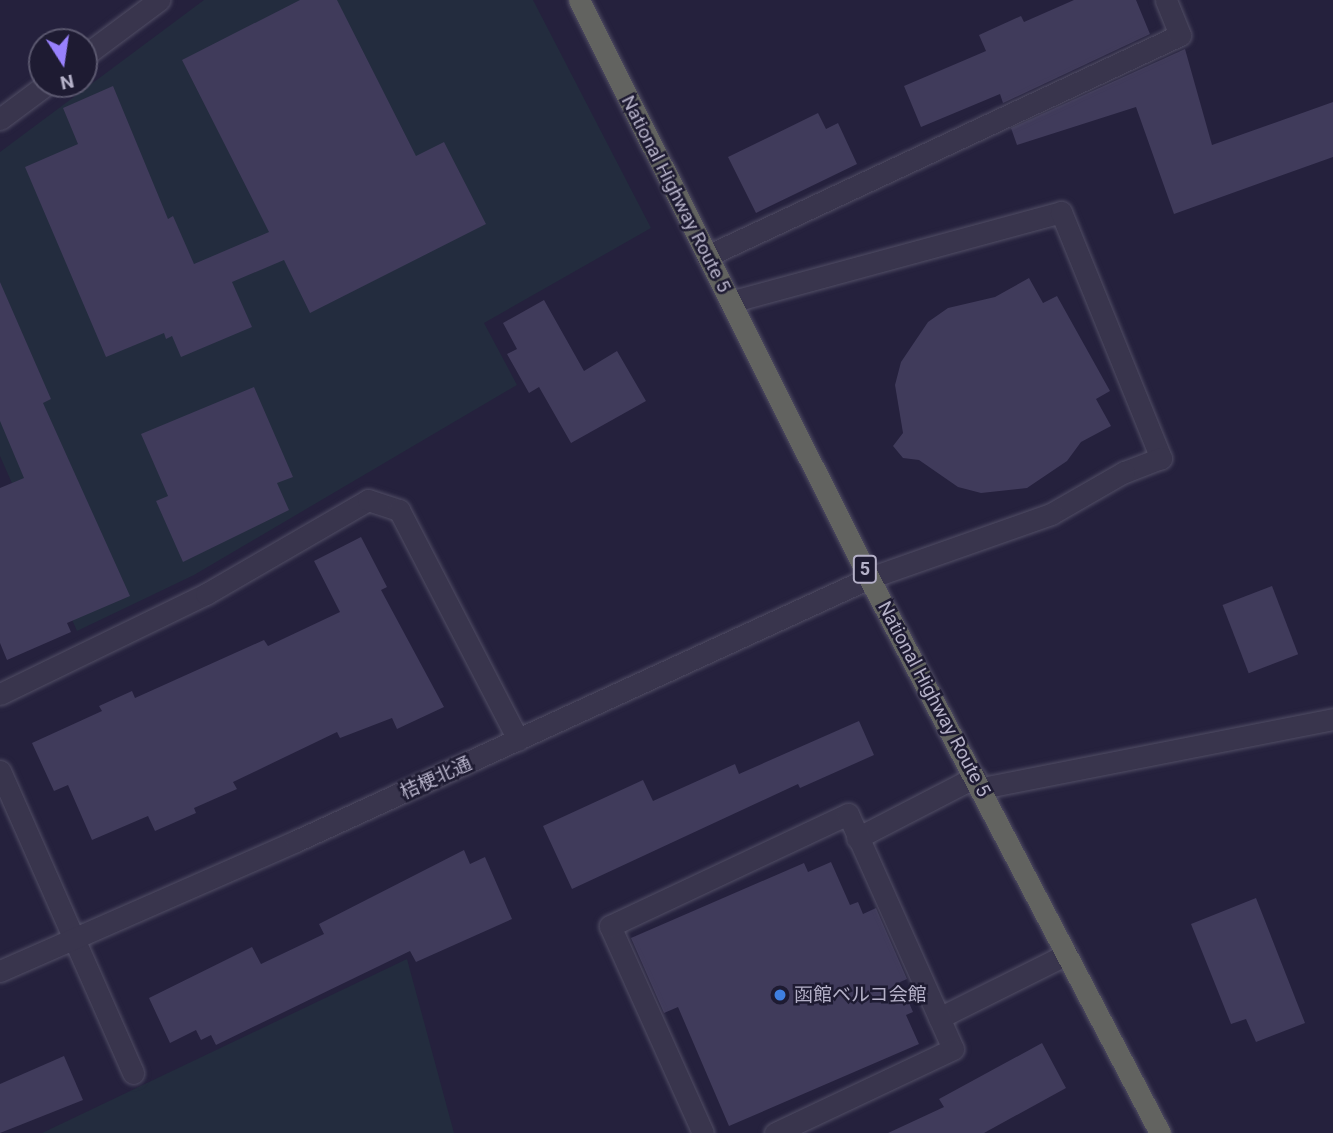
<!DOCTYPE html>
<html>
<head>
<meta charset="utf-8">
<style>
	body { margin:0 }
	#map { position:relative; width:1333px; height:1133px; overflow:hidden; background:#25213d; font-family:Roboto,"Noto Sans JP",sans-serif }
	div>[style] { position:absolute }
	.green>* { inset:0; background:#232c3e }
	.building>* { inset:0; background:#403b5b; transform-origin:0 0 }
	.roads { filter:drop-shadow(0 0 2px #514e65) drop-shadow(0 0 2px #514e65) }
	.service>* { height:21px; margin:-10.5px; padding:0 10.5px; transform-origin:10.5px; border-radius:10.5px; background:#39354d }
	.minor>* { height:21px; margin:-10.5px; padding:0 10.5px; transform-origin:10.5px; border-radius:10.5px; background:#39354d }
	.tertiary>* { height:21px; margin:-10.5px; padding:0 10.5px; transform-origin:10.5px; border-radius:10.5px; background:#39354d }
	.trunk>* { height:21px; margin:-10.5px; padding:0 10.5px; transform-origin:10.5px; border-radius:10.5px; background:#626360 }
	.dots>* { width:19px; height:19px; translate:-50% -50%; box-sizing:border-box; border:4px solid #1e1b32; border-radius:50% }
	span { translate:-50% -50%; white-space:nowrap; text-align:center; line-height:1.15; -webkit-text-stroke:5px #1e1b32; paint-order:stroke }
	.shield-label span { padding:2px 5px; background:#1e1b32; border:2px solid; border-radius:5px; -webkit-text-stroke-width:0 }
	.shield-label { font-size:18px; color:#b5b1c8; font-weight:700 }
	.street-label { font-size:19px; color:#b5b1c8 }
	.poi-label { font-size:19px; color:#b5b1c8 }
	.left { translate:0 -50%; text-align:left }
	.north { position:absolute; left:28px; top:28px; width:70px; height:70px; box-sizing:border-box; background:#1e1b32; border:2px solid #5a576e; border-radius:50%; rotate:168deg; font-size:19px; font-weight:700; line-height:28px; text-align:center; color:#b5b1c8 }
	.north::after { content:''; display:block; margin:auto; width:24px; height:32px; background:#9881fd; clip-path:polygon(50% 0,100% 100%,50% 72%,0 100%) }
</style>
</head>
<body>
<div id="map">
	<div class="green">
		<i style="clip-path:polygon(204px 0,533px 0,651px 228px,484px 323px,517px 385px,194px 575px,77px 631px,0 456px,0 152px)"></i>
		<i style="clip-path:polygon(407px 959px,454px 1133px,42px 1133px)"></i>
	</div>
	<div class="building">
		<i style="clip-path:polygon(300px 0,337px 0,416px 156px,444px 142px,486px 224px,310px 313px,284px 260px,232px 282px,252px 327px,181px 357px,172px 336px,166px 339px,164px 333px,106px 357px,25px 167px,78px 144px,63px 108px,113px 86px,168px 219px,173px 216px,194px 264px,269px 232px,182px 60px)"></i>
		<i style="clip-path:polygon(1074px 0,1136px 0,1150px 34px,1003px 103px,1000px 94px,921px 127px,904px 86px,986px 51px,979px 35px,1021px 16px,1024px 22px)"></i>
		<i style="clip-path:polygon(1185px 49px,1212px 145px,1333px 102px,1333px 157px,1174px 214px,1136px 107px,1017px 145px,1011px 128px)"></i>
		<i style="clip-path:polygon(818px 113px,826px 129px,838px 123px,857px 164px,756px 213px,728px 157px)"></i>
		<i style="clip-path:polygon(1029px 278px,1043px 303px,1057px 296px,1110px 391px,1096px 399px,1111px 426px,1081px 442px,1067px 461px,1027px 488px,981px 493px,958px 487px,919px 460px,903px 458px,893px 446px,903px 433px,895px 385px,901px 362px,928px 322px,948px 308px,995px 297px)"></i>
		<i style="clip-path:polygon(0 282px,51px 399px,43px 403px,130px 596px,67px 623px,71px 632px,7px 660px,0 643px,0 488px,24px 478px,0 421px)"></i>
		<i style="clip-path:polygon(544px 300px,584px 371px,617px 351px,646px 401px,571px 443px,539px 387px,529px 393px,507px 354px,517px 349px,503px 323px)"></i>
		<i style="clip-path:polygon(254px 387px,293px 477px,277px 483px,289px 510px,183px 562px,156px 501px,168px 496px,141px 434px)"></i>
		<i style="clip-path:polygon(361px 537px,387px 587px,381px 590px,444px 707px,397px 729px,392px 718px,340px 738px,337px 732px,233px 782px,237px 789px,194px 808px,196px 813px,155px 831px,148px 816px,92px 840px,68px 785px,54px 791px,32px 743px,102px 711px,99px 706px,132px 691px,135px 698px,264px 640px,268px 646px,340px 612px,314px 561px)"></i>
		<i style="left:1272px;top:586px;width:73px;height:53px;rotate:69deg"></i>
		<i style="clip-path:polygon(859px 721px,874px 755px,800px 788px,798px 784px,572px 889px,543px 826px,643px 780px,653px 801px,735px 764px,739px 774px)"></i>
		<i style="clip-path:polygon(464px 850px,470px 864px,485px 857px,512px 919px,416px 962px,410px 951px,216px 1045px,211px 1035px,201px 1040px,196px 1030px,170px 1043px,149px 998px,252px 947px,261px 964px,324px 934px,319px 924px)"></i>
		<i style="clip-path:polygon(831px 862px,850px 905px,858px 902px,863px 914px,876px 908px,907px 979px,900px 982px,913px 1012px,906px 1015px,919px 1044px,729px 1126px,678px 1007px,664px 1013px,631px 938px,804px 863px,808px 872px)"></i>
		<i style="clip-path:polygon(1256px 898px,1305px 1023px,1256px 1042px,1246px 1019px,1231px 1024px,1191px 924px)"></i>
		<i style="clip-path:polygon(1042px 1043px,1066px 1088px,984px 1133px,888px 1133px,944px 1107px,939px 1099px)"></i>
		<i style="clip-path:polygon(64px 1056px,83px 1100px,0 1133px,0 1084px)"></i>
	</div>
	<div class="roads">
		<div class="service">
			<i style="left:730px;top:302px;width:343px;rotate:-15.2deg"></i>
			<i style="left:1061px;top:212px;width:266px;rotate:67.9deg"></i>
			<i style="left:1161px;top:458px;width:40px;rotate:159deg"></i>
			<i style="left:1124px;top:472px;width:84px;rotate:150.1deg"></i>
			<i style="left:1051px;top:514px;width:193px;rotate:160.6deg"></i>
			<i style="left:857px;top:838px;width:133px;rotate:-27.3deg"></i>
			<i style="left:939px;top:1018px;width:143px;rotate:-26.6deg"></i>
			<i style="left:703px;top:1133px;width:227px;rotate:-114.2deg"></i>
			<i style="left:610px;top:926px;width:263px;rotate:-25.2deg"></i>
			<i style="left:848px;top:814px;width:257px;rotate:65.9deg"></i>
			<i style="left:953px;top:1049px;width:197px;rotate:154.7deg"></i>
		</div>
		<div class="minor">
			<i style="left:84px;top:56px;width:94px;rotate:-36.7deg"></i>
			<i style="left:0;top:119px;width:59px;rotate:-36.7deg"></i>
			<i style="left:707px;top:256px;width:522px;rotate:-25.04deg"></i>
			<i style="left:1180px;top:35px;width:38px;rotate:-112deg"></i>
			<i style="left:0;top:694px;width:229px;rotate:-25.9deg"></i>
			<i style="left:206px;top:594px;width:187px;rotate:-30.1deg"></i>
			<i style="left:368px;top:500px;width:33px;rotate:18deg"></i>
			<i style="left:399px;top:510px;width:259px;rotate:62.6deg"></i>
			<i style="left:0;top:771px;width:330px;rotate:66.2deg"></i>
			<i style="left:982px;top:788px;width:358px;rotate:-11.1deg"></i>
		</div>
		<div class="tertiary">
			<i style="left:0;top:971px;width:323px;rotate:-23.7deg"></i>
			<i style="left:296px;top:841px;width:630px;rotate:-24.65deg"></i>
		</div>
		<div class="trunk">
			<i style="left:579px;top:0;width:647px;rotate:63.36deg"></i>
			<i style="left:869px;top:578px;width:627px;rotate:62.33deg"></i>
		</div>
	</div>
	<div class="dots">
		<i style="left:780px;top:995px;background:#3f7fe0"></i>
	</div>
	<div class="shield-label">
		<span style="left:865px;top:569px">5</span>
	</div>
	<div class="street-label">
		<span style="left:676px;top:194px;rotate:63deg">National Highway Route 5</span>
		<span style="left:934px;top:699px;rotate:62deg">National Highway Route 5</span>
		<span style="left:436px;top:778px;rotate:-24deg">桔梗北通</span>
	</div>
	<div class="poi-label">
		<span class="left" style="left:794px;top:995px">函館ベルコ会館</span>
	</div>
	<div class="north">N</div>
</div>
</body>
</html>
